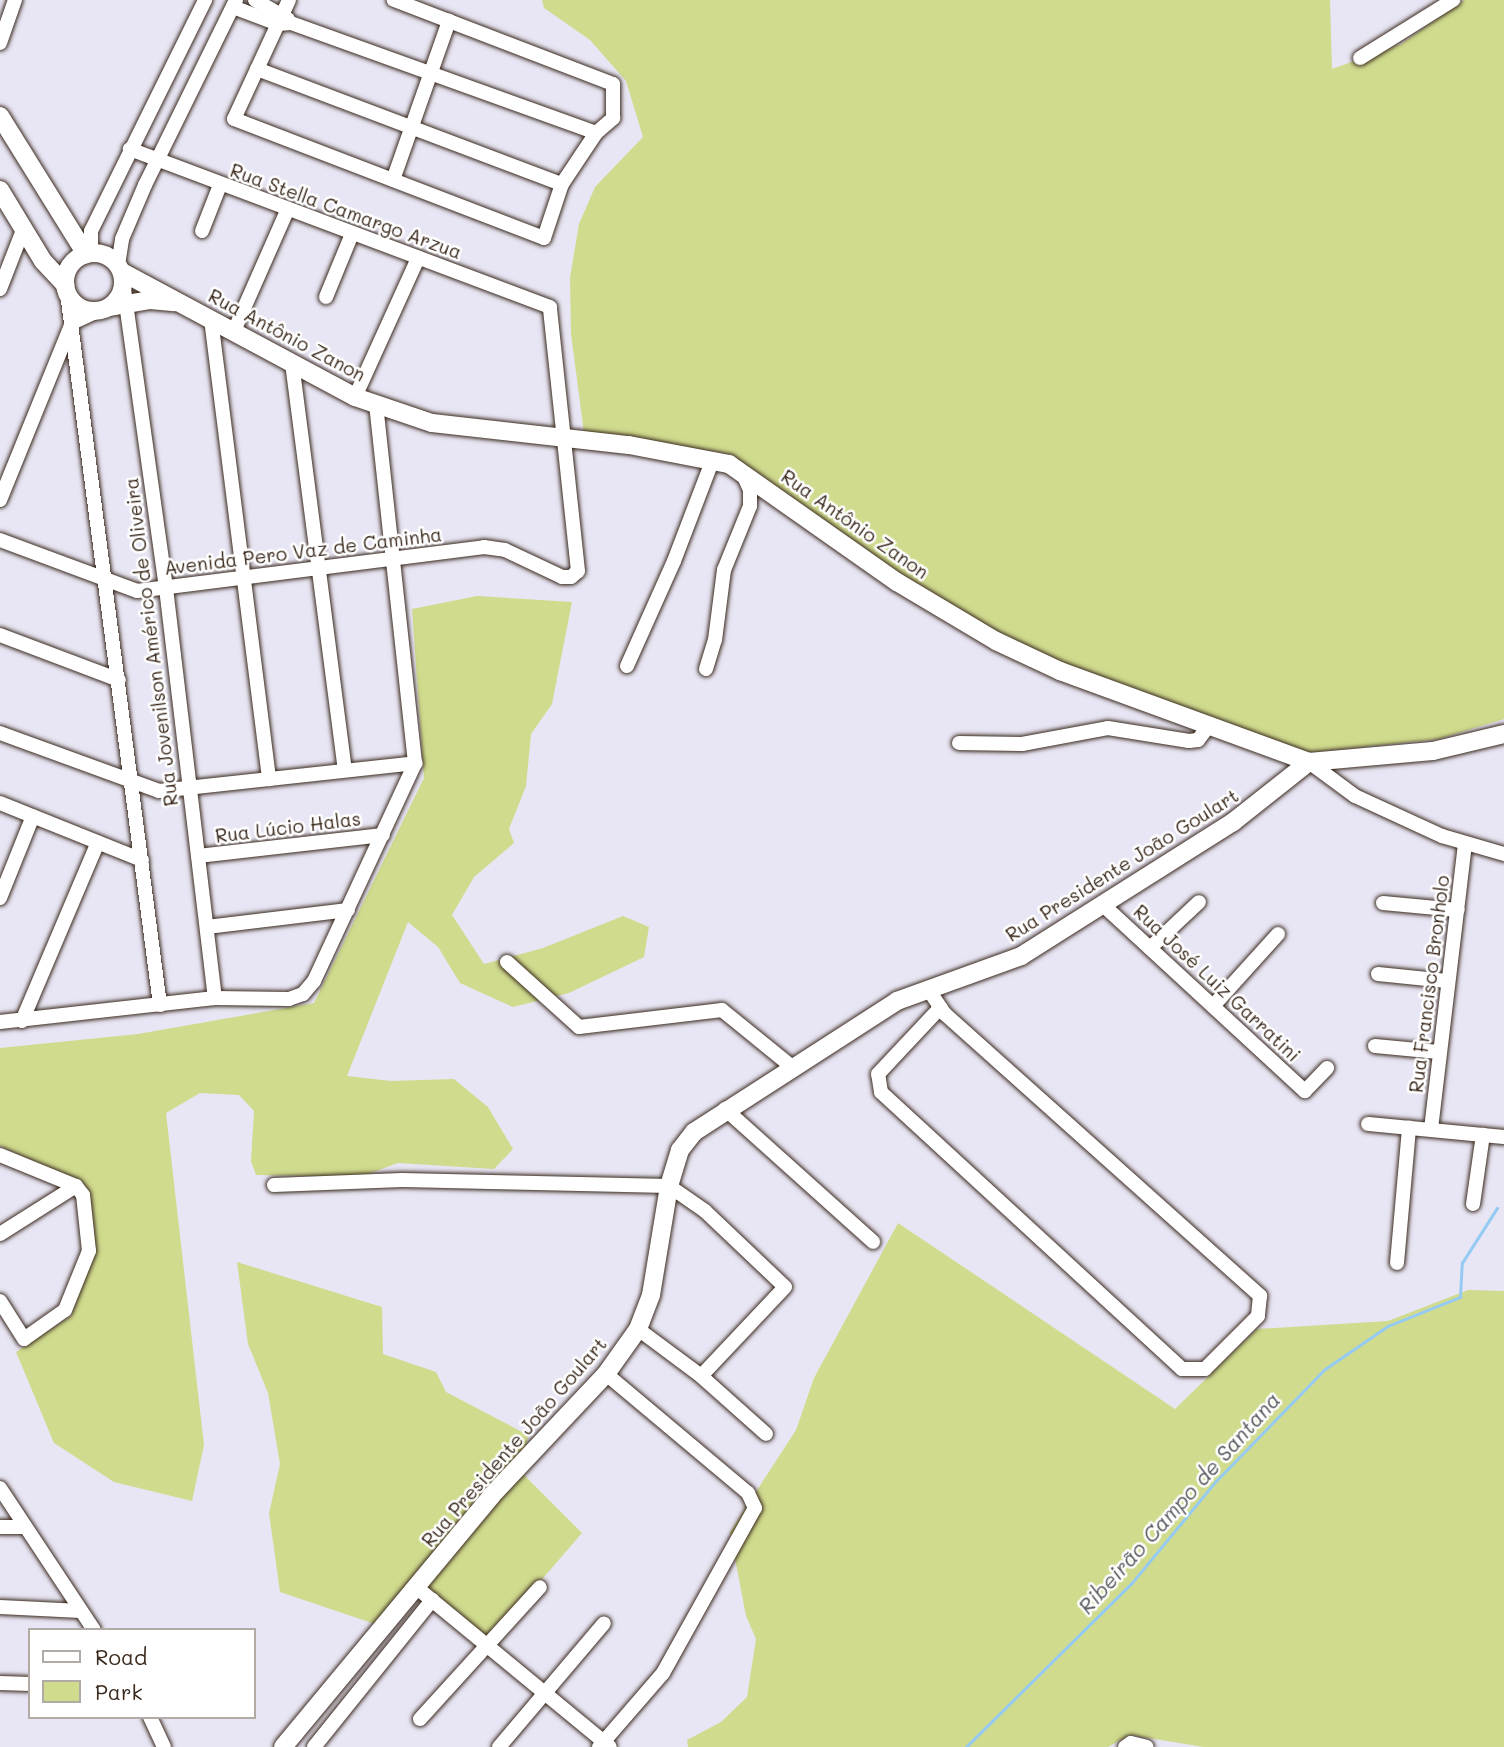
<!DOCTYPE html>
<html>
<head>
<meta charset="utf-8">
<style>
	body { margin:0 }
	#map { position:relative; width:1504px; height:1747px; overflow:hidden; background:#e8e6f4; font-family:Mali,sans-serif }
	div>[style] { position:absolute }
	.green>* { inset:0; background:#d0db8e }
	.stream>* { height:2.5px; margin:-1.25px; padding:0 1.25px; transform-origin:1.25px; border-radius:1.25px; background:#95cbf3 }
	.roads { filter:drop-shadow(0 0 2px #3b2a1e) drop-shadow(0 0 2px #3b2a1e) }
	.minor>* { height:14px; margin:-7px; padding:0 7px; transform-origin:7px; border-radius:7px; background:#fff }
	.major>* { height:18px; margin:-9px; padding:0 9px; transform-origin:9px; border-radius:9px; background:#fff }
	.major>.ring { margin:-9px; padding:0; box-sizing:content-box; background:none; border:18px solid #fff; border-radius:50% }
	span { translate:-50% -50%; white-space:nowrap; text-align:center; line-height:1.15; -webkit-text-stroke:5px #fff; paint-order:stroke }
	.street-label { font-size:19px; color:#3b2a1e }
	.water-label { font-size:21px; color:#565a5e; font-style:italic }
	.legend { position:absolute; left:28px; top:1628px; width:228px; height:91px; box-sizing:border-box; background:#fff; border:2px solid #b1aaa5; margin:0; padding:9px 12px; list-style:none; font-size:21px; color:#3b2a1e }
	.legend li { display:flex; align-items:center; gap:14px; height:35px }
	.legend b { width:35px; border:2px solid #b1aaa5 }
</style>
</head>
<body>
<div id="map">
	<div class="green">
		<i style="clip-path:polygon(542px 0,1330px 0,1332px 69px,1401px 44px,1464px 0,1504px 0,1504px 719px,1439px 739px,1306px 753px,1018px 648px,903px 579px,725px 453px,584px 433px,571px 334px,570px 278px,579px 224px,595px 187px,643px 137px,626px 81px,590px 40px,544px 8px)"></i>
		<i style="clip-path:polygon(477px 596px,572px 602px,552px 704px,531px 734px,526px 786px,509px 829px,514px 843px,474px 877px,452px 915px,484px 964px,543px 948px,623px 916px,649px 927px,644px 957px,569px 993px,513px 1007px,460px 983px,438px 947px,408px 922px,347px 1076px,391px 1081px,454px 1079px,488px 1107px,513px 1149px,494px 1169px,398px 1163px,360px 1177px,256px 1175px,251px 1161px,254px 1111px,239px 1095px,200px 1093px,166px 1113px,204px 1445px,192px 1501px,114px 1482px,54px 1443px,16px 1352px,71px 1316px,96px 1249px,83px 1183px,0 1146px,0 1048px,138px 1034px,314px 1003px,424px 778px,412px 609px)"></i>
		<i style="clip-path:polygon(898px 1223px,1175px 1409px,1257px 1329px,1388px 1321px,1468px 1290px,1504px 1291px,1504px 1747px,1204px 1747px,1130px 1735px,1108px 1747px,688px 1747px,687px 1740px,721px 1722px,747px 1697px,756px 1639px,746px 1616px,730px 1532px,796px 1430px,814px 1378px)"></i>
		<i style="clip-path:polygon(237px 1262px,382px 1307px,383px 1354px,436px 1372px,446px 1392px,528px 1435px,523px 1474px,582px 1533px,488px 1642px,419px 1584px,375px 1624px,280px 1592px,269px 1513px,280px 1464px,268px 1393px,248px 1344px)"></i>
	</div>
	<div class="stream">
		<i style="left:966px;top:1747px;width:232px;rotate:-44.7deg"></i>
		<i style="left:1131px;top:1584px;width:134px;rotate:-50.5deg"></i>
		<i style="left:1216px;top:1481px;width:156px;rotate:-45.8deg"></i>
		<i style="left:1325px;top:1369px;width:76px;rotate:-34.3deg"></i>
		<i style="left:1388px;top:1326px;width:78px;rotate:-21.9deg"></i>
		<i style="left:1460px;top:1297px;width:34px;rotate:-87deg"></i>
		<i style="left:1462px;top:1263px;width:65px;rotate:-57.5deg"></i>
	</div>
	<div class="roads">
		<div class="minor">
			<i style="left:255px;top:0;width:38px;rotate:30deg"></i>
			<i style="left:289px;top:0;width:131px;rotate:114.8deg"></i>
			<i style="left:234px;top:119px;width:332px;rotate:21deg"></i>
			<i style="left:544px;top:238px;width:57px;rotate:-71.6deg"></i>
			<i style="left:562px;top:184px;width:61px;rotate:-56.3deg"></i>
			<i style="left:596px;top:133px;width:23px;rotate:-41deg"></i>
			<i style="left:613px;top:118px;width:34px;rotate:-90deg"></i>
			<i style="left:613px;top:84px;width:235px;rotate:-159deg"></i>
			<i style="left:233px;top:7px;width:48px;rotate:20.7deg"></i>
			<i style="left:278px;top:24px;width:13px;rotate:-4deg"></i>
			<i style="left:291px;top:23px;width:324px;rotate:19.8deg"></i>
			<i style="left:0;top:43px;width:46px;rotate:-70.8deg"></i>
			<i style="left:1360px;top:58px;width:110px;rotate:-31.9deg"></i>
			<i style="left:257px;top:69px;width:326px;rotate:20.7deg"></i>
			<i style="left:393px;top:180px;width:169px;rotate:-70.6deg"></i>
			<i style="left:202px;top:231px;width:49px;rotate:-68.6deg"></i>
			<i style="left:91px;top:253px;width:22px;rotate:-90deg"></i>
			<i style="left:91px;top:231px;width:258px;rotate:-63.7deg"></i>
			<i style="left:118px;top:265px;width:26px;rotate:-81deg"></i>
			<i style="left:122px;top:239px;width:59px;rotate:-66.9deg"></i>
			<i style="left:145px;top:185px;width:206px;rotate:-63.8deg"></i>
			<i style="left:123px;top:282px;width:309px;rotate:82deg"></i>
			<i style="left:166px;top:588px;width:413px;rotate:83.2deg"></i>
			<i style="left:0;top:289px;width:63px;rotate:-68.7deg"></i>
			<i style="left:67px;top:293px;width:718px;rotate:82.56deg"></i>
			<i style="left:326px;top:297px;width:68px;rotate:-67.6deg"></i>
			<i style="left:211px;top:319px;width:464px;rotate:82.8deg"></i>
			<i style="left:234px;top:331px;width:131px;rotate:-66.2deg"></i>
			<i style="left:292px;top:363px;width:410px;rotate:82.6deg"></i>
			<i style="left:355px;top:397px;width:153px;rotate:-65.6deg"></i>
			<i style="left:0;top:500px;width:191px;rotate:-67.9deg"></i>
			<i style="left:72px;top:323px;width:29px;rotate:-25deg"></i>
			<i style="left:0;top:540px;width:146px;rotate:20.4deg"></i>
			<i style="left:137px;top:591px;width:350px;rotate:-7.2deg"></i>
			<i style="left:484px;top:547px;width:21px;rotate:8deg"></i>
			<i style="left:505px;top:550px;width:63px;rotate:25.3deg"></i>
			<i style="left:562px;top:577px;width:9px"></i>
			<i style="left:571px;top:577px;width:9px;rotate:-41deg"></i>
			<i style="left:578px;top:571px;width:265px;rotate:-96.1deg"></i>
			<i style="left:550px;top:307px;width:449px;rotate:-159.4deg"></i>
			<i style="left:0;top:635px;width:127px;rotate:20.7deg"></i>
			<i style="left:627px;top:666px;width:115px;rotate:-65.9deg"></i>
			<i style="left:674px;top:561px;width:109px;rotate:-69.1deg"></i>
			<i style="left:706px;top:669px;width:30px;rotate:-73deg"></i>
			<i style="left:715px;top:640px;width:71px;rotate:-82.7deg"></i>
			<i style="left:724px;top:570px;width:69px;rotate:-67.9deg"></i>
			<i style="left:750px;top:506px;width:16px;rotate:-90deg"></i>
			<i style="left:750px;top:490px;width:20px;rotate:-114deg"></i>
			<i style="left:0;top:733px;width:169px;rotate:20deg"></i>
			<i style="left:159px;top:791px;width:258px;rotate:-6.2deg"></i>
			<i style="left:959px;top:743px;width:63px;rotate:0.9deg"></i>
			<i style="left:1022px;top:744px;width:87px;rotate:-10.5deg"></i>
			<i style="left:1108px;top:728px;width:82px;rotate:9.1deg"></i>
			<i style="left:1189px;top:741px;width:9px;rotate:-6deg"></i>
			<i style="left:1198px;top:740px;width:20px;rotate:-53deg"></i>
			<i style="left:1309px;top:762px;width:57px;rotate:36.5deg"></i>
			<i style="left:1355px;top:796px;width:96px;rotate:24.7deg"></i>
			<i style="left:1442px;top:836px;width:65px;rotate:16.2deg"></i>
			<i style="left:0;top:803px;width:153px;rotate:21.9deg"></i>
			<i style="left:198px;top:856px;width:186px;rotate:-6.5deg"></i>
			<i style="left:0;top:898px;width:88px;rotate:-68.1deg"></i>
			<i style="left:1383px;top:903px;width:75px;rotate:5.3deg"></i>
			<i style="left:1102px;top:904px;width:276px;rotate:42.7deg"></i>
			<i style="left:1305px;top:1091px;width:32px;rotate:-46deg"></i>
			<i style="left:207px;top:927px;width:142px;rotate:-6.9deg"></i>
			<i style="left:1150px;top:948px;width:67px;rotate:-43.2deg"></i>
			<i style="left:507px;top:962px;width:97px;rotate:42.1deg"></i>
			<i style="left:579px;top:1027px;width:144px;rotate:-6.8deg"></i>
			<i style="left:722px;top:1010px;width:89px;rotate:39.1deg"></i>
			<i style="left:1378px;top:974px;width:69px;rotate:5.8deg"></i>
			<i style="left:928px;top:989px;width:30px;rotate:56deg"></i>
			<i style="left:945px;top:1014px;width:423px;rotate:41.8deg"></i>
			<i style="left:1260px;top:1296px;width:20px;rotate:96deg"></i>
			<i style="left:1258px;top:1316px;width:75px;rotate:135deg"></i>
			<i style="left:1205px;top:1369px;width:23px;rotate:180deg"></i>
			<i style="left:1182px;top:1369px;width:409px;rotate:-137.4deg"></i>
			<i style="left:881px;top:1092px;width:18px;rotate:-99deg"></i>
			<i style="left:878px;top:1074px;width:91px;rotate:-46.8deg"></i>
			<i style="left:1213px;top:1006px;width:97px;rotate:-47.9deg"></i>
			<i style="left:22px;top:1021px;width:194px;rotate:-67deg"></i>
			<i style="left:0;top:1022px;width:216px;rotate:-6.4deg"></i>
			<i style="left:215px;top:998px;width:74px;rotate:0.8deg"></i>
			<i style="left:289px;top:999px;width:15px;rotate:-20deg"></i>
			<i style="left:303px;top:994px;width:17px;rotate:-50deg"></i>
			<i style="left:314px;top:981px;width:240px;rotate:-65.1deg"></i>
			<i style="left:415px;top:763px;width:361px;rotate:-96.2deg"></i>
			<i style="left:1375px;top:1046px;width:64px;rotate:5.4deg"></i>
			<i style="left:725px;top:1109px;width:199px;rotate:41.9deg"></i>
			<i style="left:1368px;top:1124px;width:137px;rotate:5.5deg"></i>
			<i style="left:1431px;top:1129px;width:287px;rotate:-83.2deg"></i>
			<i style="left:0;top:1155px;width:82px;rotate:22.2deg"></i>
			<i style="left:274px;top:1185px;width:128px;rotate:-2.2deg"></i>
			<i style="left:402px;top:1180px;width:267px;rotate:1.3deg"></i>
			<i style="left:669px;top:1186px;width:44px;rotate:34.8deg"></i>
			<i style="left:705px;top:1211px;width:110px;rotate:43.5deg"></i>
			<i style="left:785px;top:1287px;width:122px;rotate:133.3deg"></i>
			<i style="left:1473px;top:1204px;width:70px;rotate:-81.8deg"></i>
			<i style="left:0;top:1234px;width:90px;rotate:-32.3deg"></i>
			<i style="left:1397px;top:1263px;width:136px;rotate:-84.9deg"></i>
			<i style="left:0;top:1301px;width:45px;rotate:57.7deg"></i>
			<i style="left:24px;top:1339px;width:50px;rotate:-35.3deg"></i>
			<i style="left:65px;top:1310px;width:64px;rotate:-67.9deg"></i>
			<i style="left:89px;top:1251px;width:56px;rotate:-96.1deg"></i>
			<i style="left:83px;top:1195px;width:11px;rotate:-128deg"></i>
			<i style="left:638px;top:1329px;width:79px;rotate:36.7deg"></i>
			<i style="left:701px;top:1376px;width:87px;rotate:41.7deg"></i>
			<i style="left:0;top:1488px;width:170px;rotate:56.5deg"></i>
			<i style="left:0;top:1527px;width:25px"></i>
			<i style="left:416px;top:1587px;width:251px;rotate:39.5deg"></i>
			<i style="left:0;top:1607px;width:81px;rotate:2.8deg"></i>
			<i style="left:0;top:1683px;width:30px;rotate:2deg"></i>
			<i style="left:150px;top:1717px;width:33px;rotate:65deg"></i>
			<i style="left:420px;top:1719px;width:178px;rotate:-47.7deg"></i>
			<i style="left:314px;top:1747px;width:189px;rotate:-51.2deg"></i>
			<i style="left:499px;top:1747px;width:162px;rotate:-49.7deg"></i>
			<i style="left:599px;top:1747px;width:98px;rotate:-49.1deg"></i>
			<i style="left:663px;top:1673px;width:189px;rotate:-60.9deg"></i>
			<i style="left:755px;top:1508px;width:17px;rotate:-115deg"></i>
			<i style="left:748px;top:1493px;width:185px;rotate:-140deg"></i>
			<i style="left:1125px;top:1747px;width:7px;rotate:-34deg"></i>
			<i style="left:1131px;top:1743px;width:16px;rotate:14deg"></i>
		</div>
		<div class="major">
			<i style="left:0;top:116px;width:163px;rotate:58.1deg"></i>
			<i style="left:0;top:190px;width:83px;rotate:58.8deg"></i>
			<i style="left:43px;top:261px;width:33px;rotate:47deg"></i>
			<i class="ring" style="left:65px;top:253px;width:40px;height:40px"></i>
			<i style="left:122px;top:272px;width:264px;rotate:28.2deg"></i>
			<i style="left:355px;top:397px;width:81px;rotate:18.7deg"></i>
			<i style="left:432px;top:423px;width:198px;rotate:6.4deg"></i>
			<i style="left:629px;top:445px;width:102px;rotate:10.8deg"></i>
			<i style="left:729px;top:464px;width:205px;rotate:35.1deg"></i>
			<i style="left:897px;top:582px;width:115px;rotate:30.8deg"></i>
			<i style="left:996px;top:641px;width:71px;rotate:25.1deg"></i>
			<i style="left:1060px;top:671px;width:265px;rotate:20.1deg"></i>
			<i style="left:1309px;top:762px;width:124px;rotate:-5.1deg"></i>
			<i style="left:1433px;top:751px;width:73px;rotate:-13.5deg"></i>
			<i style="left:110px;top:307px;width:41px;rotate:-9.9deg"></i>
			<i style="left:150px;top:300px;width:25px;rotate:5deg"></i>
			<i style="left:283px;top:1747px;width:327px;rotate:-50.3deg"></i>
			<i style="left:492px;top:1495px;width:166px;rotate:-46.7deg"></i>
			<i style="left:606px;top:1374px;width:55px;rotate:-54.6deg"></i>
			<i style="left:638px;top:1329px;width:36px;rotate:-69deg"></i>
			<i style="left:651px;top:1295px;width:110px;rotate:-80.6deg"></i>
			<i style="left:669px;top:1186px;width:38px;rotate:-73deg"></i>
			<i style="left:680px;top:1150px;width:23px;rotate:-52deg"></i>
			<i style="left:694px;top:1132px;width:242px;rotate:-32.8deg"></i>
			<i style="left:897px;top:1001px;width:132px;rotate:-19.9deg"></i>
			<i style="left:1021px;top:956px;width:251px;rotate:-32.3deg"></i>
			<i style="left:1233px;top:822px;width:97px;rotate:-38.3deg"></i>
		</div>
	</div>
	<div class="street-label">
		<span style="left:346px;top:211px;rotate:20deg">Rua Stella Camargo Arzua</span>
		<span style="left:287px;top:335px;rotate:28deg">Rua Antônio Zanon</span>
		<span style="left:855px;top:524px;rotate:35deg">Rua Antônio Zanon</span>
		<span style="left:303px;top:551px;rotate:-7deg">Avenida Pero Vaz de Caminha</span>
		<span style="left:151px;top:642px;rotate:-97deg">Rua Jovenilson Américo de Oliveira</span>
		<span style="left:288px;top:827px;rotate:-7deg">Rua Lúcio Halas</span>
		<span style="left:1122px;top:865px;rotate:-32deg">Rua Presidente João Goulart</span>
		<span style="left:1217px;top:983px;rotate:43deg">Rua José Luiz Garratini</span>
		<span style="left:1429px;top:984px;rotate:-83deg">Rua Francisco Bronholo</span>
		<span style="left:514px;top:1442px;rotate:-49deg">Rua Presidente João Goulart</span>
	</div>
	<div class="water-label">
		<span style="left:1179px;top:1503px;rotate:-48deg">Ribeirão Campo de Santana</span>
	</div>
	<ul class="legend">
	<li><b style="height:9px;background:#fff"></b>Road</li>
	<li><b style="height:19px;background:#d0db8e"></b>Park</li>
	</ul>
</div>
</body>
</html>
